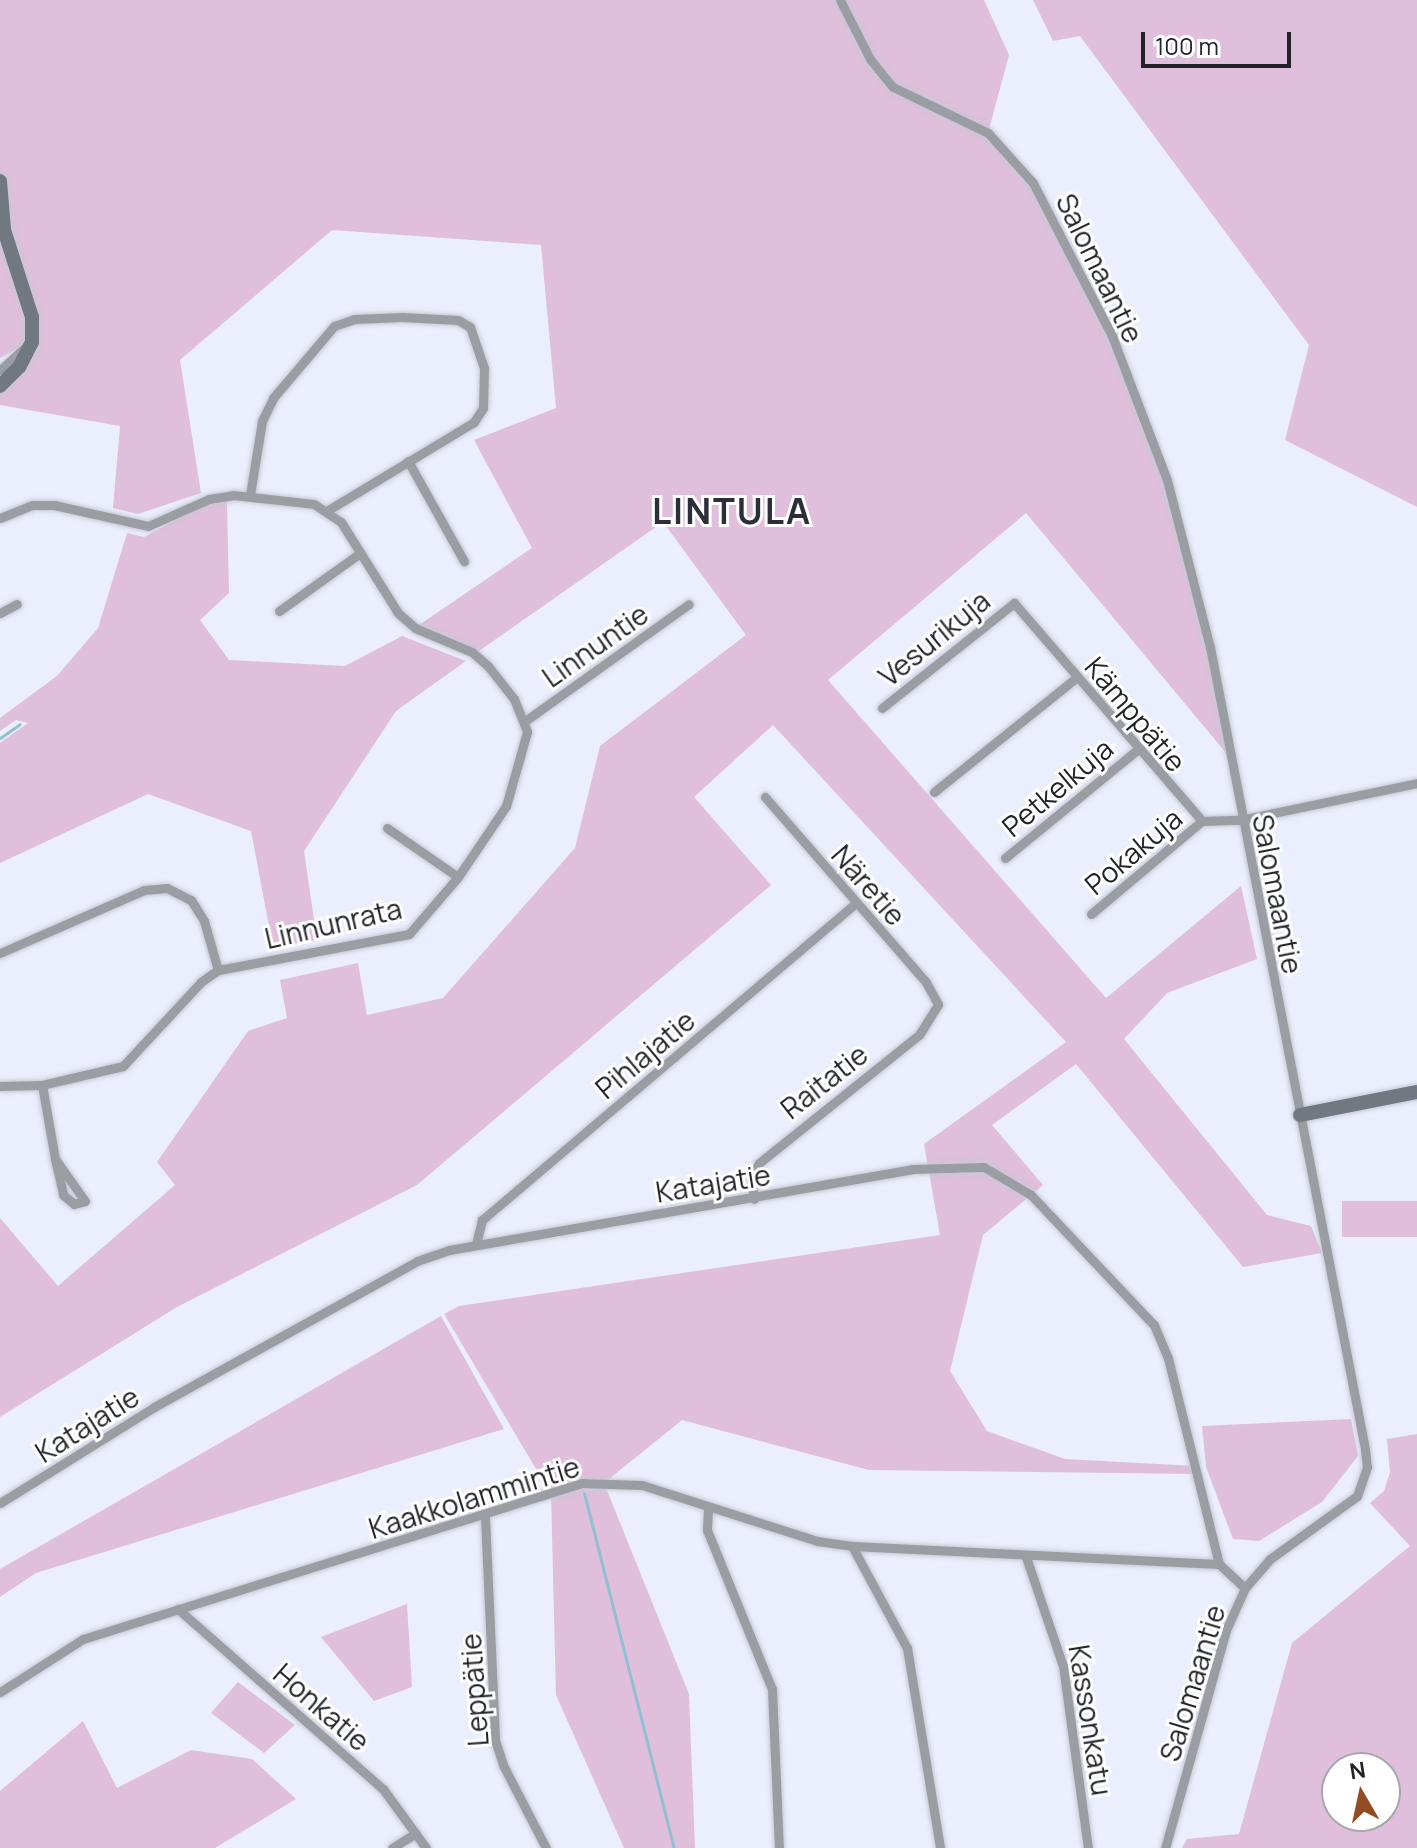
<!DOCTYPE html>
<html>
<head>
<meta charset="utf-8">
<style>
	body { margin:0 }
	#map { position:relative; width:1417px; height:1848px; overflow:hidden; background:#ebeefc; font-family:Manrope,sans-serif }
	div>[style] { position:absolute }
	.green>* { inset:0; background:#dfbfdb; transform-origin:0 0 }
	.stream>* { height:3px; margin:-1.5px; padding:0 1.5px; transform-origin:1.5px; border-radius:1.5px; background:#92c0d2 }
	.roads { filter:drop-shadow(0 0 2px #c7c9d6) drop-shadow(0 0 2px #c7c9d6) }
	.street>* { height:9px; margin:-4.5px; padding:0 4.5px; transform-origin:4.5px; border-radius:4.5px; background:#9a9ea3 }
	.secondary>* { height:14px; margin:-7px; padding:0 7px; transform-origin:7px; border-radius:7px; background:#71787f }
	span { translate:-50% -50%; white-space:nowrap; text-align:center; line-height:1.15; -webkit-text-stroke:6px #fff; paint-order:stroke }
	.street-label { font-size:28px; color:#222328 }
	.district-label { font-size:36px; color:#2c2e39; font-weight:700; letter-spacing:2px }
	.north { position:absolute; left:1321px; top:1752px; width:80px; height:80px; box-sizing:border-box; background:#fff; border:2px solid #a7a7a9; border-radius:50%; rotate:351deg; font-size:22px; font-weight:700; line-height:32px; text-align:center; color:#222328 }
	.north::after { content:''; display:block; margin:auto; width:28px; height:36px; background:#924d23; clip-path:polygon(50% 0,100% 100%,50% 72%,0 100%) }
	.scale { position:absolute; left:1141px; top:32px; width:150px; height:36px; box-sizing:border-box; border:4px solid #222328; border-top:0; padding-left:10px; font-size:24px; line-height:28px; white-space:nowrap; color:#222328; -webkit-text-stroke:6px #fff; paint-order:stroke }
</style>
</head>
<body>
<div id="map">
	<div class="green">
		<i style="clip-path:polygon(0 0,984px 0,1009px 55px,988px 133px,1033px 183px,1079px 264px,1167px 480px,1232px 760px,1026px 513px,828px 680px,1106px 998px,1241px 886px,1257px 959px,1167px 993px,1124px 1039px,1267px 1215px,1311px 1226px,1322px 1253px,1243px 1267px,1076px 1064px,992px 1125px,1043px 1185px,983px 1235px,950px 1371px,987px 1431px,1065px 1459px,1195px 1466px,1197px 1474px,869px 1470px,682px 1420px,604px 1483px,689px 1694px,695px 1848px,624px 1848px,556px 1695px,551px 1494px,444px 1314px,459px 1306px,940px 1235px,924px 1144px,1066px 1042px,773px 725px,694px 797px,771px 885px,417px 1185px,177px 1307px,0 1417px,0 1218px,58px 1286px,175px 1185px,157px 1162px,248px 1031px,287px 1018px,280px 980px,358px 963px,367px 1015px,443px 998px,575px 848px,600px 746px,746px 635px,663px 522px,479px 651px,419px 625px,532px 548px,474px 440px,556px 408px,541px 245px,332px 230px,180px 360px,201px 493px,138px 514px,113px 508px,120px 426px,0 405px,0 384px,32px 343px,0 187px)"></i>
		<i style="clip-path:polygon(1033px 0,1417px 0,1417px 507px,1285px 440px,1309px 345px,1080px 36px,1053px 41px)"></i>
		<i style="clip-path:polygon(0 238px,26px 322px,24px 345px,0 358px)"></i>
		<i style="clip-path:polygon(227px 502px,229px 593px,200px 620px,229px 660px,345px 666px,402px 636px,466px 661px,396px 711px,304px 851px,317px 940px,273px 947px,251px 831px,148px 794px,0 863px,0 743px,28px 723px,16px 720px,0 731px,0 718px,57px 676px,98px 628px,127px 533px,144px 537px,203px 505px)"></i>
		<i style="left:1417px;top:1201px;width:36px;height:75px;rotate:90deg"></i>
		<i style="clip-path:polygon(441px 1316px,504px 1429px,36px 1573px,0 1597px,0 1569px)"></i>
		<i style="clip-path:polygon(1351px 1419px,1358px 1456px,1322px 1502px,1259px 1541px,1233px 1539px,1206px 1467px,1202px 1426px)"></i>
		<i style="clip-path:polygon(evenodd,1417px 1434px,1417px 1848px,1182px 1848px,1187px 1839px,1239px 1834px,1292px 1643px,1410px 1546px,1370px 1503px,1384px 1491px,1390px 1472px,1387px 1439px,1417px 1434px,1337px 1768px,1385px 1768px,1385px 1816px,1337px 1816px,1337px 1768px)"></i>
		<i style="clip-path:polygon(407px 1604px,412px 1687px,374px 1701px,321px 1637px)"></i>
		<i style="clip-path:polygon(238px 1682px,295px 1725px,264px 1753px,211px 1713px)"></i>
		<i style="clip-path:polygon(83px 1721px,117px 1788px,191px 1750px,252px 1759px,296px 1799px,215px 1848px,0 1848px,0 1791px)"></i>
	</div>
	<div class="stream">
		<i style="left:0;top:738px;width:24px;rotate:-35deg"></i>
		<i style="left:584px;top:1493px;width:366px;rotate:75.8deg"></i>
	</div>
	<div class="roads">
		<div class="street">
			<i style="left:840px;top:0;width:66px;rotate:63deg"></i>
			<i style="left:870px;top:59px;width:36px;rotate:51deg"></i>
			<i style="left:893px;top:87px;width:106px;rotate:25.8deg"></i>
			<i style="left:988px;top:133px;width:67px;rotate:48deg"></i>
			<i style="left:1033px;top:183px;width:172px;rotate:62.7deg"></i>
			<i style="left:1112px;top:336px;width:154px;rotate:69.1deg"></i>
			<i style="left:1167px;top:480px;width:172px;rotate:75.6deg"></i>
			<i style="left:1210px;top:647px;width:817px;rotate:79.06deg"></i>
			<i style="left:1365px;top:1449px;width:18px;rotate:84deg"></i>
			<i style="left:1367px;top:1467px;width:31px;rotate:109deg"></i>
			<i style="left:1357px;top:1496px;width:107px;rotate:144.1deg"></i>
			<i style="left:1270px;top:1559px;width:38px;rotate:131deg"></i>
			<i style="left:1245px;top:1588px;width:46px;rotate:114.3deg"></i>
			<i style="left:1226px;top:1630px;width:226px;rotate:105.6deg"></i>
			<i style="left:0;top:370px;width:36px;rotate:-42deg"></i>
			<i style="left:408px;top:461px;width:115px;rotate:60.8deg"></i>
			<i style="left:250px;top:495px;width:75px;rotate:-80.8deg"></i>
			<i style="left:262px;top:421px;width:25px;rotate:-64deg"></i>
			<i style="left:273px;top:398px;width:94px;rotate:-49.7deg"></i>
			<i style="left:334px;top:326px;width:21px;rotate:-19deg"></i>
			<i style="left:354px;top:319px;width:48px;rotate:-2.4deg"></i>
			<i style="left:402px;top:317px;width:56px;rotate:3.1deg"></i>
			<i style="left:458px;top:320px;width:14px;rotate:30deg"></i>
			<i style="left:470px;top:327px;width:43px;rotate:71.1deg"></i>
			<i style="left:484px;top:368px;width:40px;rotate:91.4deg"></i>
			<i style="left:483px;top:408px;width:17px;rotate:123deg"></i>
			<i style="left:474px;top:422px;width:170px;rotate:148.9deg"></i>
			<i style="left:0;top:518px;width:35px;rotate:-22deg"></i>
			<i style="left:33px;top:505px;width:21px"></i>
			<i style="left:54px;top:505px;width:96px;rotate:12.6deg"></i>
			<i style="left:148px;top:526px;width:67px;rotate:-23.9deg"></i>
			<i style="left:209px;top:499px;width:24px;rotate:-9deg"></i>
			<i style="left:233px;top:495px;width:81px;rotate:6.3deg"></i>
			<i style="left:314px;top:504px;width:32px;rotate:34deg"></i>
			<i style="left:341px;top:522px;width:107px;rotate:57.9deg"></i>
			<i style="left:398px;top:613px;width:23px;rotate:41deg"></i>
			<i style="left:415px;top:628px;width:62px;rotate:22.8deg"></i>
			<i style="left:472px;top:652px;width:21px;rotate:41deg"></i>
			<i style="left:488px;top:666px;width:42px;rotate:51.8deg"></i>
			<i style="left:514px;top:699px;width:35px;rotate:68deg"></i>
			<i style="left:527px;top:732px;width:77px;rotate:105.8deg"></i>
			<i style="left:506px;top:806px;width:86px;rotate:124.1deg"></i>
			<i style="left:458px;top:877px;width:75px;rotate:130.7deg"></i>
			<i style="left:409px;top:934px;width:194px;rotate:169.3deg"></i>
			<i style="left:218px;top:970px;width:21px;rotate:145deg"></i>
			<i style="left:201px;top:982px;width:115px;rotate:132.9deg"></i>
			<i style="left:123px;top:1066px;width:83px;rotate:166.8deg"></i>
			<i style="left:42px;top:1085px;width:42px;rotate:178.6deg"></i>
			<i style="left:279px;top:611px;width:100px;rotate:-35.6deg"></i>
			<i style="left:0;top:613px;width:19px;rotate:-28deg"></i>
			<i style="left:882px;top:708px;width:169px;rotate:-38.5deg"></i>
			<i style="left:1014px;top:603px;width:288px;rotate:49.2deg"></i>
			<i style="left:1202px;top:821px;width:38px;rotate:-2deg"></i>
			<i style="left:1240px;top:820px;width:181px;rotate:-11.8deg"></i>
			<i style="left:525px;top:721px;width:201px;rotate:-35.5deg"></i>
			<i style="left:934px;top:792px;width:182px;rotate:-38.8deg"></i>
			<i style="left:387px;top:828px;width:86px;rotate:34.6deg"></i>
			<i style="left:1005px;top:858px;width:171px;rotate:-39.3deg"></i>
			<i style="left:1091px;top:914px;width:145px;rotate:-40deg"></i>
			<i style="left:0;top:953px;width:157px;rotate:-23.6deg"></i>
			<i style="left:144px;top:890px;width:23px;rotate:-5deg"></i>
			<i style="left:167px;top:888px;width:27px;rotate:27deg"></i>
			<i style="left:191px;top:900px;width:25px;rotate:58deg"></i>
			<i style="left:204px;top:921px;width:51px;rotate:74.1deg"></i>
			<i style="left:42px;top:1085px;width:75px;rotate:80deg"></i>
			<i style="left:55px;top:1159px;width:37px;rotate:77deg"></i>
			<i style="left:63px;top:1195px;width:14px;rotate:39deg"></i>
			<i style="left:74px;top:1204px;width:11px;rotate:-15deg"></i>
			<i style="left:85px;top:1201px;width:52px;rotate:-125.5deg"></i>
			<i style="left:754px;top:1199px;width:22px;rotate:-98deg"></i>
			<i style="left:751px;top:1177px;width:16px;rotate:-60deg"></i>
			<i style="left:759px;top:1163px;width:205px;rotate:-38.7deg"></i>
			<i style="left:919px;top:1035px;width:36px;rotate:-58deg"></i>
			<i style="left:938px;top:1004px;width:26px;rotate:-119deg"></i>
			<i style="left:925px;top:981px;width:244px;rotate:-131deg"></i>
			<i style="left:476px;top:1244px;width:25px;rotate:-76deg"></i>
			<i style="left:482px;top:1220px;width:489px;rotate:-40.3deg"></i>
			<i style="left:0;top:1503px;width:181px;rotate:-31.9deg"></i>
			<i style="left:154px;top:1407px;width:301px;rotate:-29deg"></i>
			<i style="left:417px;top:1261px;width:34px;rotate:-19deg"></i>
			<i style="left:449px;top:1250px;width:470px;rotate:-9.9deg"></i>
			<i style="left:912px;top:1169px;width:72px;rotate:-1.6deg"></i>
			<i style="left:984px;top:1167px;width:55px;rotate:30.8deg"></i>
			<i style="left:1031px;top:1195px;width:179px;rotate:46.6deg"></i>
			<i style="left:1154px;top:1325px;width:36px;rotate:67deg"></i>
			<i style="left:1168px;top:1358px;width:212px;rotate:76.1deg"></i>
			<i style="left:1219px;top:1564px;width:35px;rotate:43deg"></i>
			<i style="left:708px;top:1509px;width:21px;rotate:93deg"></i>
			<i style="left:707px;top:1530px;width:172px;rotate:67.8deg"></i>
			<i style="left:772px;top:1689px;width:159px;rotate:87.5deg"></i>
			<i style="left:485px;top:1517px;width:223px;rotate:87.4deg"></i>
			<i style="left:495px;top:1740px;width:28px;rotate:72deg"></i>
			<i style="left:504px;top:1767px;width:91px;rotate:62.6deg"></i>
			<i style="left:852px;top:1546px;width:116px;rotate:61.7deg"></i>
			<i style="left:907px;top:1648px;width:203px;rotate:80.6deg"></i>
			<i style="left:1026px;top:1557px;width:115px;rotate:71.3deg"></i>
			<i style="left:1063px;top:1666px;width:184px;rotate:82.2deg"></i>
			<i style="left:178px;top:1609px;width:273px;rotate:41.3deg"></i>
			<i style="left:383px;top:1789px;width:73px;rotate:53.9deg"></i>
			<i style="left:0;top:1692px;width:98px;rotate:-32.6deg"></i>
			<i style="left:83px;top:1639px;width:523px;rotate:-17.36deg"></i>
			<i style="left:582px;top:1483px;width:60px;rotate:1.9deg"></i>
			<i style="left:642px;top:1485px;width:184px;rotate:17.7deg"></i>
			<i style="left:817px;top:1541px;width:35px;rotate:8deg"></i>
			<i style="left:852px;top:1546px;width:367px;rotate:2.8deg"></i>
			<i style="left:392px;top:1848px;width:28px;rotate:-32deg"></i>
		</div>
		<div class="secondary">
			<i style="left:0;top:181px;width:49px;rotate:85.3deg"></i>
			<i style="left:4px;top:230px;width:91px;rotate:72.2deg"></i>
			<i style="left:32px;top:317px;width:25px;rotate:90deg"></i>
			<i style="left:32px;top:342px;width:28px;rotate:117deg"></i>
			<i style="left:19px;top:367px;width:27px;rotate:135deg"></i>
			<i style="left:1300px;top:1115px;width:119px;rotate:-11.1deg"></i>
		</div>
	</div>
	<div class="street-label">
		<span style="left:1100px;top:268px;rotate:64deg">Salomaantie</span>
		<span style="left:934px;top:638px;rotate:-39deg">Vesurikuja</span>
		<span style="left:595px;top:645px;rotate:-35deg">Linnuntie</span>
		<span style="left:1136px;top:714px;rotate:50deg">Kämppätie</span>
		<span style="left:1057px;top:787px;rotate:-40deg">Petkelkuja</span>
		<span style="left:1133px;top:851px;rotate:-40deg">Pokakuja</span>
		<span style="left:869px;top:885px;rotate:49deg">Näretie</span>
		<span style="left:1278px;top:894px;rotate:79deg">Salomaantie</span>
		<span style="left:333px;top:923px;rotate:-13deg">Linnunrata</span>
		<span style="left:645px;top:1054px;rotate:-40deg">Pihlajatie</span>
		<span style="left:824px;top:1081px;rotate:-38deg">Raitatie</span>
		<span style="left:713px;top:1183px;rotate:-9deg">Katajatie</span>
		<span style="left:87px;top:1424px;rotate:-32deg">Katajatie</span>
		<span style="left:474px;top:1497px;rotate:-17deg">Kaakkolammintie</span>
		<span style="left:1192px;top:1683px;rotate:-73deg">Salomaantie</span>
		<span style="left:474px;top:1690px;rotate:-94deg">Leppätie</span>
		<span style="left:322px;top:1707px;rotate:41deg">Honkatie</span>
		<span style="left:1091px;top:1720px;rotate:81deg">Kassonkatu</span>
	</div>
	<div class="district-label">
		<span style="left:732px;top:511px">LINTULA</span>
	</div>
	<div class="north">N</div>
	<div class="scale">100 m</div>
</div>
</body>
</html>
